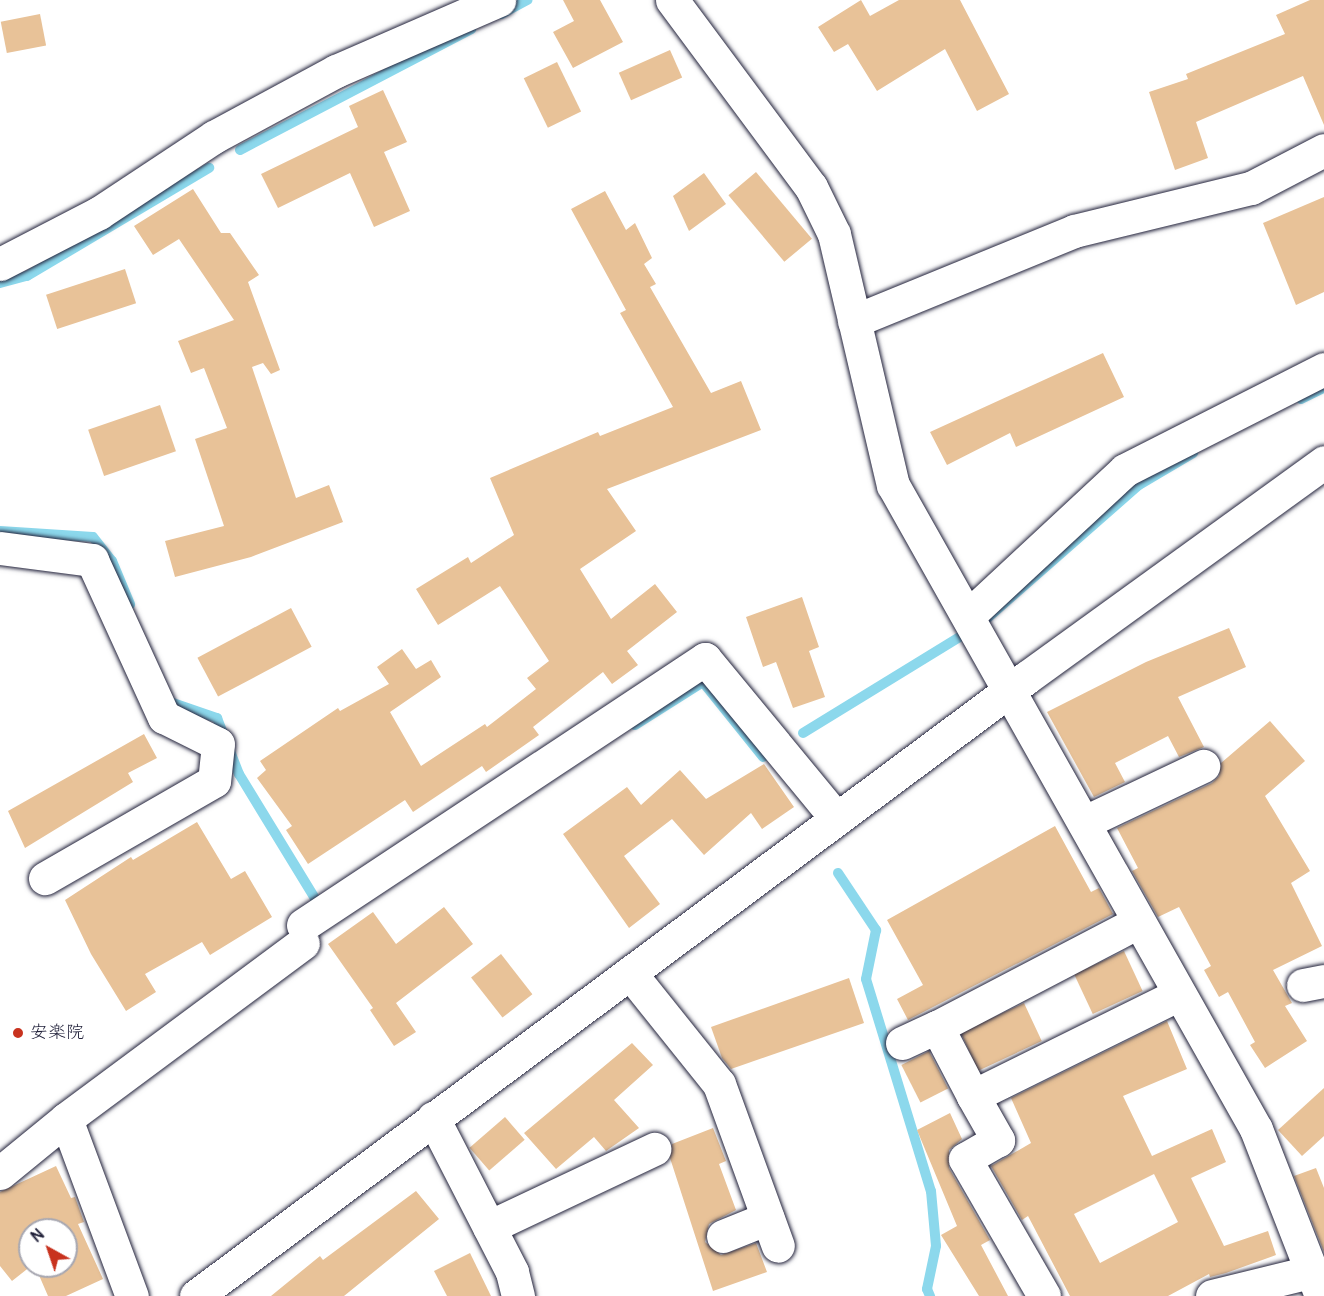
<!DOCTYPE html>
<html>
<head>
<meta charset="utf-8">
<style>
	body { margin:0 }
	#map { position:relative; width:1324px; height:1296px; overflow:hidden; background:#fff; font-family:Pangolin,"Klee One",sans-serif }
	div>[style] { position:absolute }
	.stream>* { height:10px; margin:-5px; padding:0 5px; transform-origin:5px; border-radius:5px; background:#8cd8ec }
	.building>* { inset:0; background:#e8c298; transform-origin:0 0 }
	.roads { filter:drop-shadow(0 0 2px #22223b) drop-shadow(0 0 2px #22223b) }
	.minor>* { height:33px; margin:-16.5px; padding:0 16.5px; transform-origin:16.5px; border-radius:16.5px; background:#fff }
	.dots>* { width:16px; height:16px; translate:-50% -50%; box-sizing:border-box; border:3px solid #fff; border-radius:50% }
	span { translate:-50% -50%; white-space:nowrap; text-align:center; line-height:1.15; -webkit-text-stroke:5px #fff; paint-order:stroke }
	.poi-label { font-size:18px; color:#22223b }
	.left { translate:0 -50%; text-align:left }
	.north { position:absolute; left:18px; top:1218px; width:60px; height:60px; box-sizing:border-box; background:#fff; border:2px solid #a7a7b1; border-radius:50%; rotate:320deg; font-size:16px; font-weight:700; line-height:24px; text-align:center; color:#22223b }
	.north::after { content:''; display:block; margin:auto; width:21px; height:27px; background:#c8321e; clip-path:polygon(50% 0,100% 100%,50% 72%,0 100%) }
</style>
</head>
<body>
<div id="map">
	<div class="stream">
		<i style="left:501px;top:14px;width:30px;rotate:-28deg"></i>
		<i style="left:240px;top:150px;width:261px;rotate:-27.6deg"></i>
		<i style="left:0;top:283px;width:28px;rotate:-15deg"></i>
		<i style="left:27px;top:276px;width:212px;rotate:-30.7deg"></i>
		<i style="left:1301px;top:399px;width:25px;rotate:-26deg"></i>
		<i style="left:0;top:531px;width:93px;rotate:3.7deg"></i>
		<i style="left:93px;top:537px;width:31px;rotate:52deg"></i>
		<i style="left:112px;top:561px;width:47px;rotate:67.3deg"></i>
		<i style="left:984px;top:621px;width:206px;rotate:-41.3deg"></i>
		<i style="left:1139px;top:485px;width:63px;rotate:-30.7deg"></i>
		<i style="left:167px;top:696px;width:7px;rotate:63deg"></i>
		<i style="left:170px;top:702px;width:50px;rotate:18.8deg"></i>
		<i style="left:217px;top:718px;width:60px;rotate:68.6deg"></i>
		<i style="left:239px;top:774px;width:159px;rotate:58.6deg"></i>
		<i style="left:635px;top:725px;width:80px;rotate:-32.3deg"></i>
		<i style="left:703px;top:682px;width:96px;rotate:51.3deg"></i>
		<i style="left:803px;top:733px;width:197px;rotate:-31.5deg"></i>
		<i style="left:838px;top:873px;width:69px;rotate:56.3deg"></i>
		<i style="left:876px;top:930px;width:50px;rotate:101.5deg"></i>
		<i style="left:866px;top:979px;width:222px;rotate:73deg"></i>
		<i style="left:931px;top:1191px;width:55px;rotate:84.8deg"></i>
		<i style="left:936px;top:1246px;width:44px;rotate:101.8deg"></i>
		<i style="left:927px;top:1289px;width:8px;rotate:67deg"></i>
	</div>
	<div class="building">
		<i style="clip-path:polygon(563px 0,600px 0,623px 42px,573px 68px,553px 32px,574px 21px)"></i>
		<i style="clip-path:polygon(861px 0,870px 16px,899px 0,960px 0,1009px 94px,977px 111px,945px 49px,877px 91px,848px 44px,834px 52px,818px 27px)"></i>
		<i style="clip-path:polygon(1310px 0,1324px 0,1324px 125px,1303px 76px,1196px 122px,1208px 158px,1175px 170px,1149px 92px,1188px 79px,1186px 74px,1285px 34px,1276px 15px)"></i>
		<i style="left:40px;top:14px;width:32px;height:40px;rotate:79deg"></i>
		<i style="left:670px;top:50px;width:30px;height:56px;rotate:66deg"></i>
		<i style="left:557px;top:62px;width:55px;height:37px;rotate:64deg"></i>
		<i style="clip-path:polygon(383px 90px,407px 142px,384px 152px,410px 211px,374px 227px,350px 173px,278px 208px,261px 174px,358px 127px,349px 106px)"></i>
		<i style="left:756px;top:172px;width:87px;height:36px;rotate:50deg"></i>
		<i style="clip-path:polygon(704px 173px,726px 204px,689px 231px,673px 196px)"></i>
		<i style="clip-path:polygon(193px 189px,221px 233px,230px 233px,259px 275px,248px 282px,280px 370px,271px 374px,263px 363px,252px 367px,296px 498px,329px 485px,343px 522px,251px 557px,175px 577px,165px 541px,224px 526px,195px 439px,227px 428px,204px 368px,191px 373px,178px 341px,234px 320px,179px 239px,153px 255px,134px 226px)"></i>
		<i style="clip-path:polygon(605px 191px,626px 230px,635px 223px,652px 258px,644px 264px,656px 284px,650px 287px,711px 393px,741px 381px,761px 430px,607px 489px,636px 531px,580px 569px,611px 619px,655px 584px,677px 612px,627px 651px,638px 665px,612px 684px,603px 672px,533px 727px,539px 735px,486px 772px,482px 766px,413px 812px,405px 800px,308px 864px,286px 830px,292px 826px,257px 778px,266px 770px,260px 761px,338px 708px,340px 711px,389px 684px,377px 667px,402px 649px,416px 669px,431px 660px,441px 677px,390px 712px,421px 766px,485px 724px,487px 727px,536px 689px,527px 678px,549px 661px,500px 586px,438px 625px,416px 589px,468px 557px,471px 563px,514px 535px,490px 478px,598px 432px,600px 436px,673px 407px,620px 313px,626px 310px,571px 209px)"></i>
		<i style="clip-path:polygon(1324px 197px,1324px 292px,1296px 305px,1263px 223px)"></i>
		<i style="left:125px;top:269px;width:36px;height:83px;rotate:72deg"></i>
		<i style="clip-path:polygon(1103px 353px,1124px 397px,1016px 447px,1010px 433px,947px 465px,930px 432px)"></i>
		<i style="left:160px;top:405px;width:49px;height:76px;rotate:71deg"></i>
		<i style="clip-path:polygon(802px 597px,819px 647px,809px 651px,825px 697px,793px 708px,776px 662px,763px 667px,746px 617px)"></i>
		<i style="left:291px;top:608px;width:44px;height:106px;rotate:62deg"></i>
		<i style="clip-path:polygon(1229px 628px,1246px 667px,1178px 697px,1204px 747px,1179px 757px,1168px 736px,1115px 763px,1125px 782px,1094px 797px,1047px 712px,1146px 662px)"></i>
		<i style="clip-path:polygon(1270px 721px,1305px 761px,1265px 796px,1310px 871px,1291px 883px,1322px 946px,1273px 970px,1292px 1003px,1285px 1006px,1307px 1041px,1265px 1068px,1250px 1045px,1255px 1042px,1228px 992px,1219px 997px,1204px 970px,1211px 966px,1179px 907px,1158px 917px,1132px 871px,1138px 868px,1117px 828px,1212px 783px,1219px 776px,1221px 763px)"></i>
		<i style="clip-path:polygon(144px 734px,157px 758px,128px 773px,133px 782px,25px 848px,8px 811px)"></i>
		<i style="clip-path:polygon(764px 764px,794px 807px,762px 829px,751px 813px,704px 855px,672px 819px,624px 856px,660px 904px,629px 928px,563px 834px,627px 787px,641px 805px,680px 770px,706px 799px)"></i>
		<i style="clip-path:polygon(197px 822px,231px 879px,245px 871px,272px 917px,210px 955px,202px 942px,145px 974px,156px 992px,126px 1011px,91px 954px,65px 900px,131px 857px,133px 860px)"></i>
		<i style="clip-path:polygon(1055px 826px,1091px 892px,1099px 888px,1113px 914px,908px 1020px,897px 999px,923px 985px,887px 920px)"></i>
		<i style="clip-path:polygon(444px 907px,473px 944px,396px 1003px,416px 1032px,394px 1046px,370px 1010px,373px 1008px,328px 944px,373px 912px,396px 944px)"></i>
		<i style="left:1124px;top:951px;width:44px;height:55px;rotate:65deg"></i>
		<i style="left:501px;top:954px;width:51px;height:38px;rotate:52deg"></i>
		<i style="clip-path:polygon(849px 978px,864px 1023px,731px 1069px,722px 1058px,711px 1027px)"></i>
		<i style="left:1024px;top:1003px;width:42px;height:70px;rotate:65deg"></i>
		<i style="clip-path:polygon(evenodd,1167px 1021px,1187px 1069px,1123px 1096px,1152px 1156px,1212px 1129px,1226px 1162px,1191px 1178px,1224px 1246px,1268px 1231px,1276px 1255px,1226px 1273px,1210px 1277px,1209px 1274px,1168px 1296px,1070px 1296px,1028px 1216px,1022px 1220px,991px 1166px,1031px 1143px,1011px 1098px,1167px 1021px,1154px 1174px,1178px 1222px,1100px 1263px,1074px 1214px,1154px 1174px)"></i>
		<i style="clip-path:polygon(632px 1043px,653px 1065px,614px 1100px,639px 1128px,606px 1151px,594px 1137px,556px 1169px,524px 1133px)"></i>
		<i style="left:929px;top:1051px;width:42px;height:31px;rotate:63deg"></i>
		<i style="clip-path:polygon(1324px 1088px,1324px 1136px,1302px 1156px,1278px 1130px)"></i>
		<i style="clip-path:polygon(950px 1113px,962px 1139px,949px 1150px,949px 1168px,990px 1240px,981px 1245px,1008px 1296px,979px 1296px,941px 1235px,957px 1226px,917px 1130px)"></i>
		<i style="left:505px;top:1117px;width:30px;height:47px;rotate:49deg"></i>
		<i style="clip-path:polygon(713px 1128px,726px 1161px,719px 1164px,736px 1210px,709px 1224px,705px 1242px,721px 1255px,756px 1243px,767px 1272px,713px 1291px,670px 1158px,672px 1144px)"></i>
		<i style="clip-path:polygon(56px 1166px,71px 1198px,75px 1197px,84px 1222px,78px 1224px,103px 1279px,66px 1296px,48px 1296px,35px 1266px,66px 1266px,66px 1230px,30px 1230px,31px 1266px,12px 1281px,0 1266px,0 1192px)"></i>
		<i style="clip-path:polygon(1316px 1168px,1324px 1188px,1324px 1252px,1294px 1176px)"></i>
		<i style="clip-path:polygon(416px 1191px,439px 1219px,344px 1296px,271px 1296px,320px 1256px,323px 1260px)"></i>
		<i style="clip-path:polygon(470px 1253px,491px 1296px,447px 1296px,434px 1271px)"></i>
	</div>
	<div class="roads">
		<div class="minor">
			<i style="left:672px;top:0;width:233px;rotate:53.4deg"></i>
			<i style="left:811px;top:187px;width:52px;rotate:63.9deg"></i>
			<i style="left:834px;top:234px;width:258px;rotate:76.8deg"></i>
			<i style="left:893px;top:485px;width:739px;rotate:60.59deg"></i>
			<i style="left:1256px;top:1129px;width:179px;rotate:68.7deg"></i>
			<i style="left:0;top:264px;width:111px;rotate:-27.3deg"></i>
			<i style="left:99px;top:213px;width:138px;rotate:-33.5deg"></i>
			<i style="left:214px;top:137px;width:139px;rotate:-28.4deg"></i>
			<i style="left:336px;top:71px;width:178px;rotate:-23.5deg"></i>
			<i style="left:854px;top:321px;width:238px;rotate:-22.2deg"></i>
			<i style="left:1074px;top:231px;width:182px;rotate:-13.7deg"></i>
			<i style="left:1251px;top:188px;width:82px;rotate:-27.5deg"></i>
			<i style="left:0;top:548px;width:93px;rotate:7.4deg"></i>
			<i style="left:92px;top:560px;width:173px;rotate:65.4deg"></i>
			<i style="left:164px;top:717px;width:60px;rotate:26.6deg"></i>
			<i style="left:218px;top:744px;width:37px;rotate:96deg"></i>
			<i style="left:214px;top:781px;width:195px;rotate:150.1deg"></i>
			<i style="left:968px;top:616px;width:214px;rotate:-42.9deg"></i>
			<i style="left:1125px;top:470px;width:223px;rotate:-26.9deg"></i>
			<i style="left:1085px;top:822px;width:131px;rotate:-25.4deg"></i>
			<i style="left:1138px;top:922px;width:227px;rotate:152.4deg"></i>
			<i style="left:937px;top:1027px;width:78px;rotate:62.4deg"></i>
			<i style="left:973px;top:1096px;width:228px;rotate:-26.3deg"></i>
			<i style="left:303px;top:925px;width:482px;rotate:-33.5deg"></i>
			<i style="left:705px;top:659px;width:207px;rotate:50.5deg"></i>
			<i style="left:630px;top:973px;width:142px;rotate:51.3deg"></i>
			<i style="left:719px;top:1084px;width:172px;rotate:70deg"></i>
			<i style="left:1303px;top:985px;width:21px;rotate:-11deg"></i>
			<i style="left:902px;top:1043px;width:38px;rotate:-25deg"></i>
			<i style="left:973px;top:1096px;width:51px;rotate:60.4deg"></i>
			<i style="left:998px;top:1140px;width:38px;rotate:150deg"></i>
			<i style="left:965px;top:1159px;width:158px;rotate:60deg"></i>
			<i style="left:433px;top:1118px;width:173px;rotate:62.8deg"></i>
			<i style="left:512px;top:1272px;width:25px;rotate:76deg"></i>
			<i style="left:66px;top:1119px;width:189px;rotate:69.6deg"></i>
			<i style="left:0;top:1173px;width:85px;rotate:-39.3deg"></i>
			<i style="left:66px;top:1119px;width:295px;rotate:-36.6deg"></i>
			<i style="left:489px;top:1227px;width:183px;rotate:-25.3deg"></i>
			<i style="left:723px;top:1236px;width:48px;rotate:-21.8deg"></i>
			<i style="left:196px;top:1296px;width:1035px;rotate:-36.67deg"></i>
			<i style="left:1026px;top:678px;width:368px;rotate:-35.9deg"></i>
			<i style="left:1212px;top:1296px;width:105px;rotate:-13.8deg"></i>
		</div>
	</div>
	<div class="dots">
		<i style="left:18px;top:1033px;background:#c8321e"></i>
	</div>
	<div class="poi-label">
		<span class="left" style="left:30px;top:1033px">安楽院</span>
	</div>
	<div class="north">N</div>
</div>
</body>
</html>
